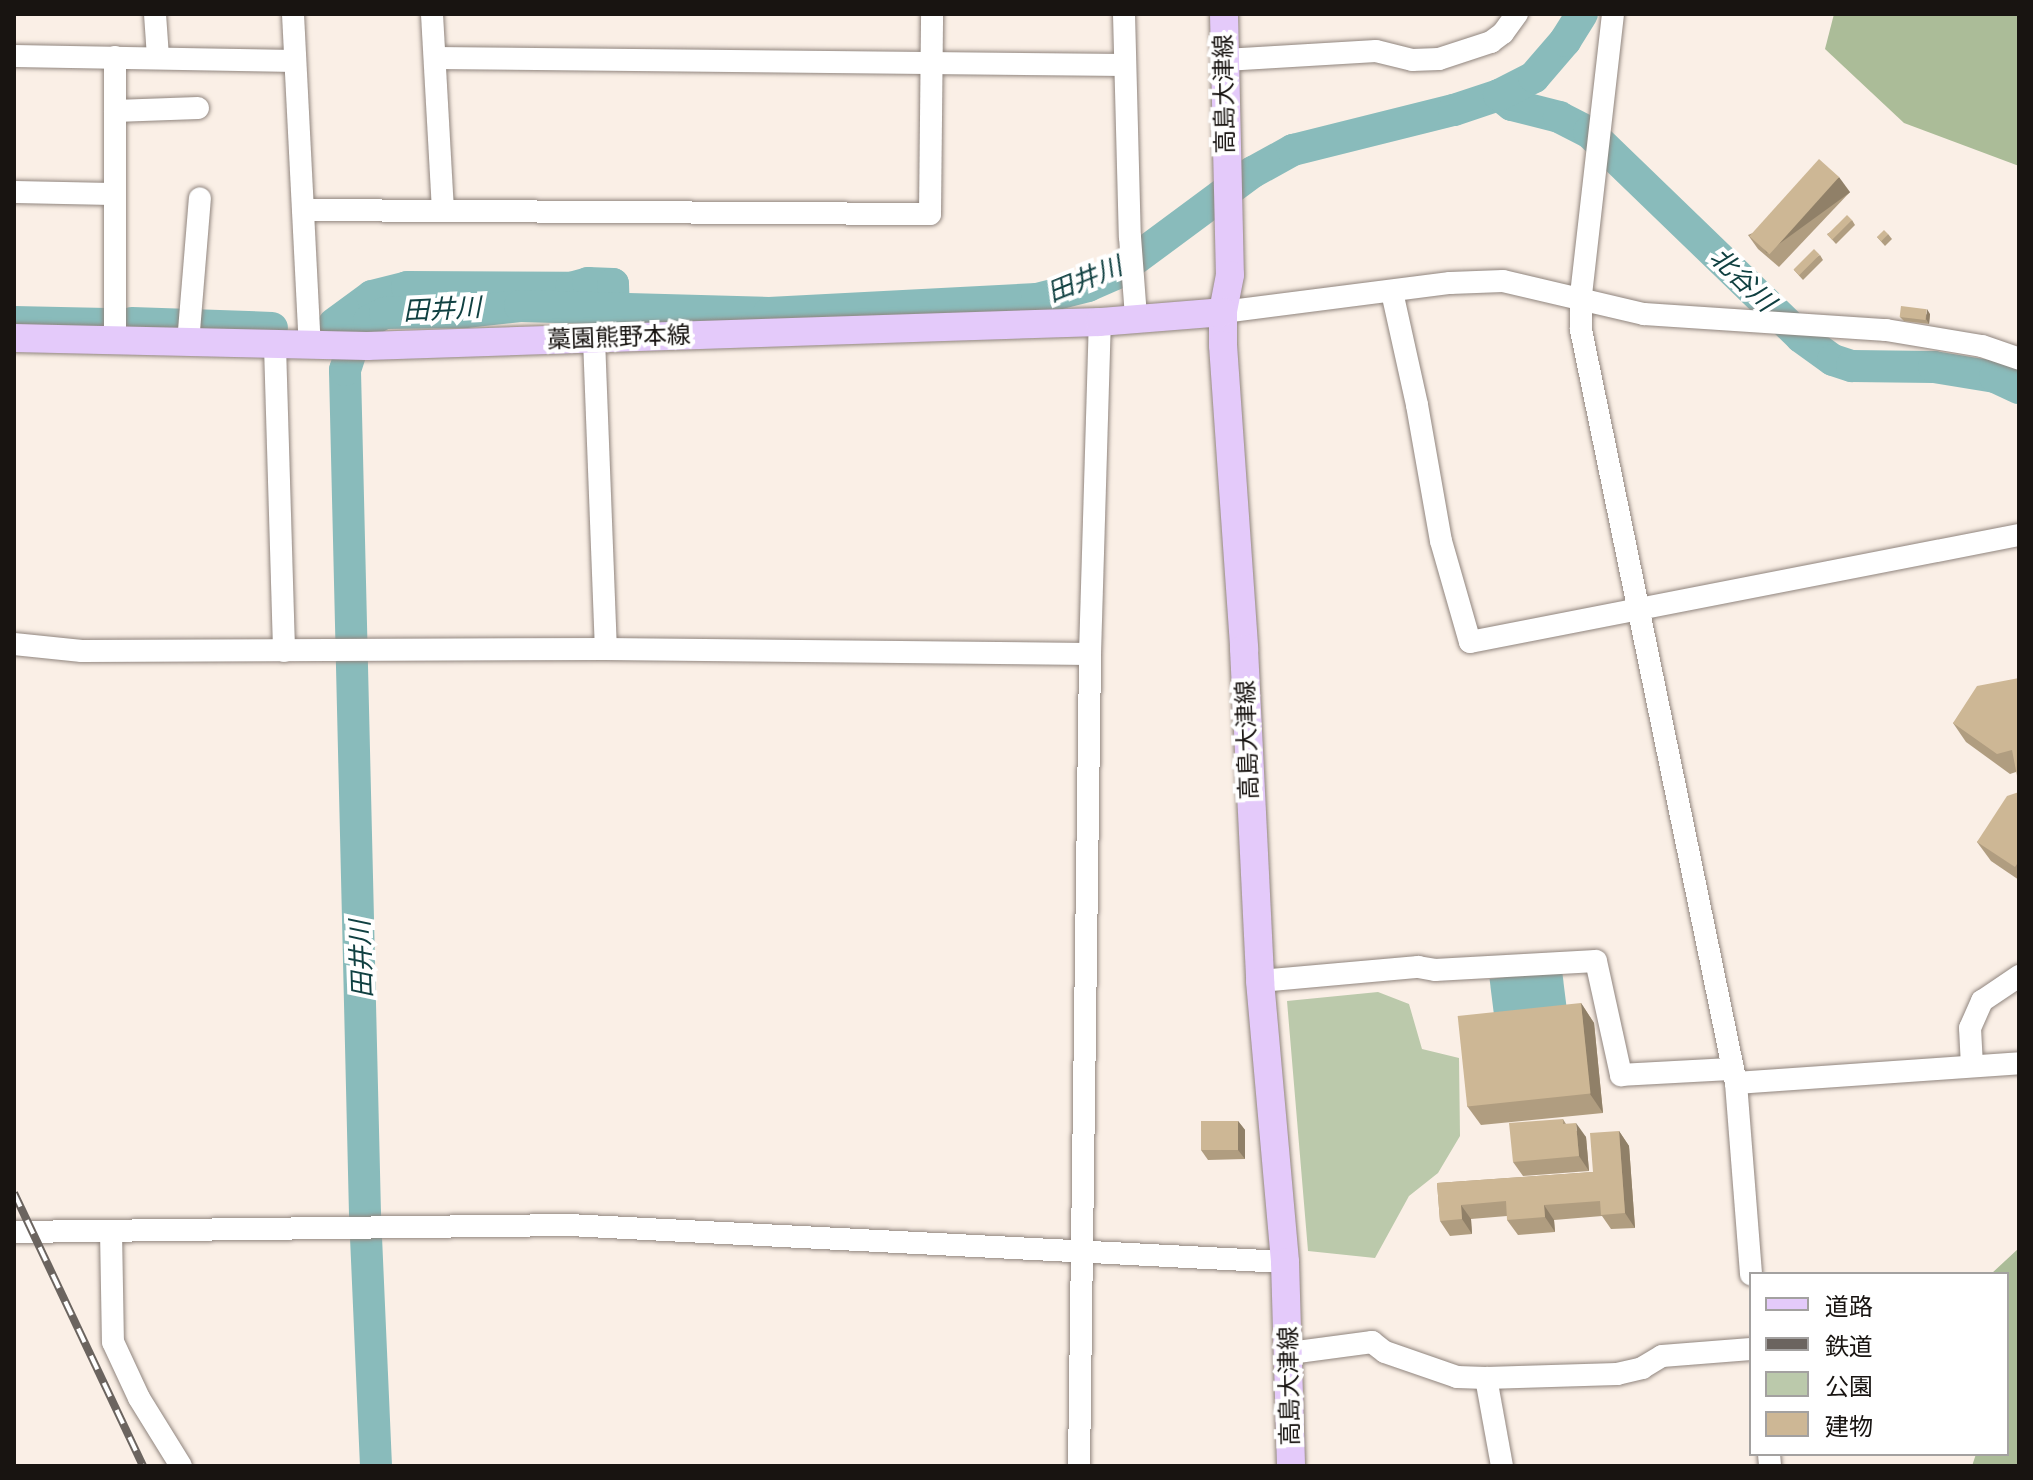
<!DOCTYPE html>
<html>
<head>
<meta charset="utf-8">
<style>
	body { margin:0 }
	#map { position:relative; width:2033px; height:1480px; overflow:hidden; background:#faefe6; font-family:"Work Sans","Noto Sans JP",sans-serif }
	div>[style] { position:absolute }
	.green>* { inset:0; background:#bbc9ab }
	.forest>* { inset:0; background:#abbc98 }
	.water>* { inset:0; background:#89bbbb; transform-origin:0 0 }
	.river>* { height:32px; margin:-16px; padding:0 16px; transform-origin:16px; border-radius:16px; background:#89bbbb }
	.roads { filter:drop-shadow(0 0 2px #90857e) drop-shadow(0 0 2px #90857e) }
	.minor>* { height:22px; margin:-11px; padding:0 11px; transform-origin:11px; border-radius:11px; background:#fff }
	.major>* { height:28px; margin:-14px; padding:0 14px; transform-origin:14px; border-radius:14px; background:#e4cafa }
	.rail>* { height:8px; margin-top:-4px; transform-origin:0; background:repeating-linear-gradient(90deg,#fff 0 15px,#6b645f 0 30px); box-sizing:border-box; border-block:2px solid #6b645f }
	.wall>* { inset:0; background:#b09d80 }
	.shaded-wall>* { inset:0; background:#908068; transform-origin:0 0 }
	.building>* { inset:0; background:#cdb795; transform-origin:0 0 }
	span { translate:-50% -50%; white-space:nowrap; text-align:center; line-height:1.15; -webkit-text-stroke:8px #fff; paint-order:stroke }
	.street-label { font-size:24px; color:#181411 }
	.water-label { font-size:26px; color:#104041; font-style:italic }
	.frame { position:absolute; inset:0; border:16px solid #181411; pointer-events:none }
	.legend { position:absolute; left:1749px; top:1272px; width:260px; height:184px; box-sizing:border-box; background:#fff; border:2px solid #a3a1a0; margin:0; padding:10px 14px; list-style:none; font-size:24px; color:#181411 }
	.legend li { display:flex; align-items:center; gap:16px; height:40px }
	.legend b { width:40px; border:2px solid #a3a1a0 }
</style>
</head>
<body>
<div id="map">
	<div class="green">
		<i style="clip-path:polygon(1378px 992px,1409px 1004px,1422px 1049px,1459px 1058px,1460px 1136px,1438px 1173px,1409px 1196px,1375px 1258px,1308px 1251px,1287px 1001px)"></i>
	</div>
	<div class="forest">
		<i style="clip-path:polygon(1834px 14px,2019px 14px,2019px 166px,1904px 123px,1825px 49px)"></i>
		<i style="clip-path:polygon(2019px 1248px,2019px 1466px,1972px 1466px,1976px 1454px,2007px 1454px,2007px 1274px,1991px 1274px)"></i>
	</div>
	<div class="water">
		<i style="left:1562px;top:970px;width:39px;height:73px;rotate:83deg"></i>
	</div>
	<div class="river">
		<i style="left:1499px;top:95px;width:16px;rotate:38deg"></i>
		<i style="left:1512px;top:105px;width:49px;rotate:14.3deg"></i>
		<i style="left:1559px;top:117px;width:34px;rotate:27deg"></i>
		<i style="left:1589px;top:132px;width:295px;rotate:44deg"></i>
		<i style="left:1801px;top:337px;width:39px;rotate:36deg"></i>
		<i style="left:1833px;top:360px;width:20px;rotate:18deg"></i>
		<i style="left:1852px;top:366px;width:82px;rotate:0.7deg"></i>
		<i style="left:1934px;top:367px;width:62px;rotate:9.3deg"></i>
		<i style="left:1995px;top:377px;width:26px;rotate:25deg"></i>
		<i style="left:14px;top:322px;width:93px;rotate:1.2deg"></i>
		<i style="left:132px;top:323px;width:140px;rotate:2deg"></i>
		<i style="left:334px;top:324px;width:47px;rotate:-36.4deg"></i>
		<i style="left:372px;top:296px;width:36px;rotate:-14deg"></i>
		<i style="left:407px;top:287px;width:164px;rotate:0.3deg"></i>
		<i style="left:571px;top:288px;width:18px;rotate:-16deg"></i>
		<i style="left:588px;top:283px;width:25px;rotate:2deg"></i>
		<i style="left:613px;top:284px;width:25px;rotate:88deg"></i>
		<i style="left:376px;top:1466px;width:252px;rotate:-92.5deg"></i>
		<i style="left:365px;top:1214px;width:844px;rotate:-91.36deg"></i>
		<i style="left:345px;top:370px;width:33px;rotate:-72deg"></i>
		<i style="left:355px;top:339px;width:23px;rotate:-52deg"></i>
		<i style="left:369px;top:321px;width:18px;rotate:-27deg"></i>
		<i style="left:385px;top:313px;width:80px;rotate:-0.7deg"></i>
		<i style="left:465px;top:312px;width:55px;rotate:-6.2deg"></i>
		<i style="left:520px;top:306px;width:249px;rotate:1.6deg"></i>
		<i style="left:769px;top:313px;width:268px;rotate:-3deg"></i>
		<i style="left:1037px;top:299px;width:53px;rotate:-14.3deg"></i>
		<i style="left:1088px;top:286px;width:30px;rotate:-24deg"></i>
		<i style="left:1115px;top:274px;width:172px;rotate:-36.5deg"></i>
		<i style="left:1253px;top:172px;width:46px;rotate:-28.8deg"></i>
		<i style="left:1293px;top:150px;width:166px;rotate:-14deg"></i>
		<i style="left:1454px;top:110px;width:47px;rotate:-18.4deg"></i>
		<i style="left:1499px;top:95px;width:39px;rotate:-27deg"></i>
		<i style="left:1534px;top:77px;width:48px;rotate:-49.3deg"></i>
		<i style="left:1565px;top:41px;width:32px;rotate:-58deg"></i>
	</div>
	<div class="roads">
		<div class="minor">
			<i style="left:155px;top:14px;width:43px;rotate:86deg"></i>
			<i style="left:293px;top:14px;width:333px;rotate:87.1deg"></i>
			<i style="left:432px;top:14px;width:197px;rotate:86.8deg"></i>
			<i style="left:1124px;top:14px;width:223px;rotate:88.5deg"></i>
			<i style="left:1130px;top:237px;width:79px;rotate:85.7deg"></i>
			<i style="left:1613px;top:14px;width:285px;rotate:96.5deg"></i>
			<i style="left:1581px;top:297px;width:33px;rotate:90deg"></i>
			<i style="left:1581px;top:330px;width:769px;rotate:78.37deg"></i>
			<i style="left:1736px;top:1083px;width:192px;rotate:85.5deg"></i>
			<i style="left:14px;top:56px;width:281px;rotate:1deg"></i>
			<i style="left:435px;top:58px;width:690px;rotate:0.58deg"></i>
			<i style="left:1225px;top:60px;width:151px;rotate:-3.4deg"></i>
			<i style="left:1376px;top:51px;width:37px;rotate:14deg"></i>
			<i style="left:1412px;top:60px;width:27px;rotate:-2deg"></i>
			<i style="left:1439px;top:59px;width:55px;rotate:-18.1deg"></i>
			<i style="left:1491px;top:42px;width:15px;rotate:-37deg"></i>
			<i style="left:1503px;top:33px;width:24px;rotate:-54deg"></i>
			<i style="left:115px;top:111px;width:83px;rotate:-2.1deg"></i>
			<i style="left:14px;top:192px;width:99px;rotate:1.2deg"></i>
			<i style="left:303px;top:210px;width:627px;rotate:0.37deg"></i>
			<i style="left:930px;top:214px;width:200px;rotate:-89.4deg"></i>
			<i style="left:1392px;top:292px;width:116px;rotate:77.5deg"></i>
			<i style="left:1417px;top:405px;width:138px;rotate:80deg"></i>
			<i style="left:1441px;top:541px;width:105px;rotate:74deg"></i>
			<i style="left:1470px;top:642px;width:559px;rotate:-11.03deg"></i>
			<i style="left:1223px;top:312px;width:229px;rotate:-7.3deg"></i>
			<i style="left:1450px;top:283px;width:53px;rotate:-2.2deg"></i>
			<i style="left:1503px;top:281px;width:145px;rotate:13.2deg"></i>
			<i style="left:1644px;top:314px;width:243px;rotate:3.8deg"></i>
			<i style="left:1886px;top:330px;width:97px;rotate:9.5deg"></i>
			<i style="left:1982px;top:346px;width:39px;rotate:19deg"></i>
			<i style="left:594px;top:339px;width:310px;rotate:87.8deg"></i>
			<i style="left:115px;top:341px;width:284px;rotate:-90deg"></i>
			<i style="left:188px;top:343px;width:145px;rotate:-85.3deg"></i>
			<i style="left:275px;top:346px;width:305px;rotate:88.3deg"></i>
			<i style="left:14px;top:644px;width:68px;rotate:5.9deg"></i>
			<i style="left:82px;top:651px;width:524px;rotate:-0.22deg"></i>
			<i style="left:606px;top:649px;width:484px;rotate:0.6deg"></i>
			<i style="left:1260px;top:981px;width:159px;rotate:-5.1deg"></i>
			<i style="left:1418px;top:967px;width:17px;rotate:10deg"></i>
			<i style="left:1435px;top:970px;width:161px;rotate:-3.2deg"></i>
			<i style="left:1596px;top:961px;width:117px;rotate:77.6deg"></i>
			<i style="left:1621px;top:1075px;width:112px;rotate:-3.1deg"></i>
			<i style="left:1972px;top:1066px;width:38px;rotate:-93deg"></i>
			<i style="left:1970px;top:1028px;width:30px;rotate:-66deg"></i>
			<i style="left:1982px;top:1001px;width:45px;rotate:-34deg"></i>
			<i style="left:1736px;top:1083px;width:284px;rotate:-4deg"></i>
			<i style="left:111px;top:1231px;width:111px;rotate:89deg"></i>
			<i style="left:113px;top:1342px;width:62px;rotate:65.1deg"></i>
			<i style="left:139px;top:1398px;width:80px;rotate:58.3deg"></i>
			<i style="left:14px;top:1232px;width:555px;rotate:-0.72deg"></i>
			<i style="left:569px;top:1225px;width:717px;rotate:2.96deg"></i>
			<i style="left:1290px;top:1353px;width:83px;rotate:-7.6deg"></i>
			<i style="left:1372px;top:1342px;width:16px;rotate:38deg"></i>
			<i style="left:1385px;top:1352px;width:76px;rotate:19.1deg"></i>
			<i style="left:1457px;top:1377px;width:29px;rotate:2deg"></i>
			<i style="left:1486px;top:1378px;width:131px;rotate:-1.7deg"></i>
			<i style="left:1617px;top:1374px;width:26px;rotate:-13deg"></i>
			<i style="left:1642px;top:1368px;width:23px;rotate:-31deg"></i>
			<i style="left:1662px;top:1356px;width:89px;rotate:-4.5deg"></i>
			<i style="left:1486px;top:1378px;width:89px;rotate:79.7deg"></i>
			<i style="left:1769px;top:1454px;width:12px;rotate:85deg"></i>
			<i style="left:1079px;top:1466px;width:812px;rotate:-89.22deg"></i>
			<i style="left:1090px;top:654px;width:332px;rotate:-88.3deg"></i>
		</div>
		<div class="major">
			<i style="left:1224px;top:14px;width:261px;rotate:88.7deg"></i>
			<i style="left:1230px;top:275px;width:38px;rotate:101deg"></i>
			<i style="left:1223px;top:312px;width:33px;rotate:90deg"></i>
			<i style="left:1223px;top:345px;width:305px;rotate:86deg"></i>
			<i style="left:1244px;top:649px;width:332px;rotate:87.2deg"></i>
			<i style="left:1260px;top:981px;width:282px;rotate:84.9deg"></i>
			<i style="left:1285px;top:1262px;width:204px;rotate:88.3deg"></i>
			<i style="left:14px;top:338px;width:353px;rotate:1.3deg"></i>
			<i style="left:367px;top:346px;width:733px;rotate:-1.88deg"></i>
			<i style="left:1100px;top:322px;width:123px;rotate:-4.6deg"></i>
		</div>
	</div>
	<div class="rail">
		<i style="left:14px;top:1193px;width:302px;rotate:64.7deg"></i>
	</div>
	<div class="wall">
		<i style="clip-path:polygon(1850px 192px,1779px 267px,1758px 249px,1748px 235px)"></i>
		<i style="clip-path:polygon(1852px 220px,1855px 225px,1836px 244px,1827px 234px)"></i>
		<i style="clip-path:polygon(1888px 234px,1892px 239px,1885px 246px,1877px 237px)"></i>
		<i style="clip-path:polygon(1820px 255px,1823px 260px,1803px 280px,1794px 270px)"></i>
		<i style="clip-path:polygon(1930px 314px,1929px 324px,1904px 321px,1900px 317px)"></i>
		<i style="clip-path:polygon(2019px 678px,2016px 772px,2010px 774px,1966px 742px,1953px 723px)"></i>
		<i style="clip-path:polygon(2019px 792px,2019px 880px,1991px 861px,1977px 842px)"></i>
		<i style="clip-path:polygon(1581px 1003px,1594px 1023px,1603px 1113px,1481px 1125px,1467px 1106px)"></i>
		<i style="clip-path:polygon(1563px 1119px,1566px 1124px,1586px 1137px,1589px 1171px,1523px 1176px,1513px 1162px)"></i>
		<i style="clip-path:polygon(1238px 1121px,1245px 1130px,1245px 1159px,1208px 1160px,1201px 1150px)"></i>
		<i style="clip-path:polygon(1619px 1131px,1629px 1146px,1635px 1228px,1611px 1229px,1602px 1216px,1554px 1220px,1555px 1232px,1518px 1235px,1507px 1220px,1507px 1216px,1471px 1219px,1472px 1234px,1450px 1236px,1440px 1221px,1437px 1183px,1593px 1172px)"></i>
	</div>
	<div class="shaded-wall">
		<i style="left:1839px;top:177px;width:19px;height:103px;rotate:54deg"></i>
		<i style="clip-path:polygon(1927px 309px,1930px 314px,1929px 324px,1926px 319px)"></i>
		<i style="clip-path:polygon(1581px 1003px,1594px 1023px,1603px 1113px,1590px 1094px)"></i>
		<i style="clip-path:polygon(1238px 1121px,1245px 1130px,1245px 1159px,1238px 1150px)"></i>
		<i style="clip-path:polygon(1576px 1123px,1586px 1137px,1589px 1171px,1579px 1156px)"></i>
		<i style="clip-path:polygon(1619px 1131px,1629px 1146px,1635px 1228px,1625px 1213px)"></i>
		<i style="clip-path:polygon(1461px 1205px,1471px 1219px,1472px 1234px,1462px 1219px)"></i>
		<i style="clip-path:polygon(1544px 1205px,1554px 1220px,1555px 1232px,1545px 1217px)"></i>
	</div>
	<div class="building">
		<i style="left:1819px;top:159px;width:27px;height:104px;rotate:42deg"></i>
		<i style="left:1847px;top:215px;width:7px;height:28px;rotate:45deg"></i>
		<i style="left:1884px;top:230px;width:6px;height:10px;rotate:45deg"></i>
		<i style="left:1814px;top:249px;width:8px;height:29px;rotate:45deg"></i>
		<i style="left:1901px;top:306px;width:26px;height:11px;rotate:7deg"></i>
		<i style="clip-path:polygon(2019px 678px,2019px 786px,2012px 750px,1997px 754px,1953px 723px,1977px 686px)"></i>
		<i style="clip-path:polygon(2019px 792px,2019px 861px,2015px 867px,1977px 842px,2007px 796px)"></i>
		<i style="left:1581px;top:1003px;width:91px;height:124px;rotate:84deg"></i>
		<i style="clip-path:polygon(1563px 1119px,1563px 1124px,1576px 1123px,1579px 1156px,1513px 1162px,1509px 1123px)"></i>
		<i style="left:1201px;top:1121px;width:37px;height:29px"></i>
		<i style="clip-path:polygon(1619px 1131px,1625px 1213px,1601px 1215px,1600px 1201px,1544px 1205px,1545px 1217px,1507px 1220px,1506px 1201px,1461px 1205px,1462px 1219px,1440px 1221px,1437px 1183px,1593px 1172px,1590px 1133px)"></i>
	</div>
	<div class="street-label">
		<span style="left:1225px;top:94px;rotate:-91deg">高島大津線</span>
		<span style="left:619px;top:338px;rotate:-2deg">藁園熊野本線</span>
		<span style="left:1248px;top:740px;rotate:-92deg">高島大津線</span>
		<span style="left:1290px;top:1386px;rotate:-91deg">高島大津線</span>
	</div>
	<div class="water-label">
		<span style="left:1085px;top:280px;rotate:-22deg">田井川</span>
		<span style="left:1742px;top:280px;rotate:44deg">北谷川</span>
		<span style="left:442px;top:310px;rotate:-3deg">田井川</span>
		<span style="left:362px;top:959px;rotate:-92deg">田井川</span>
	</div>
	<div class="frame"></div>
	<ul class="legend">
	<li><b style="height:10px;background:#e4cafa"></b>道路</li>
	<li><b style="height:10px;background:#6b645f"></b>鉄道</li>
	<li><b style="height:22px;background:#bbc9ab"></b>公園</li>
	<li><b style="height:22px;background:#cdb795"></b>建物</li>
	</ul>
</div>
</body>
</html>
